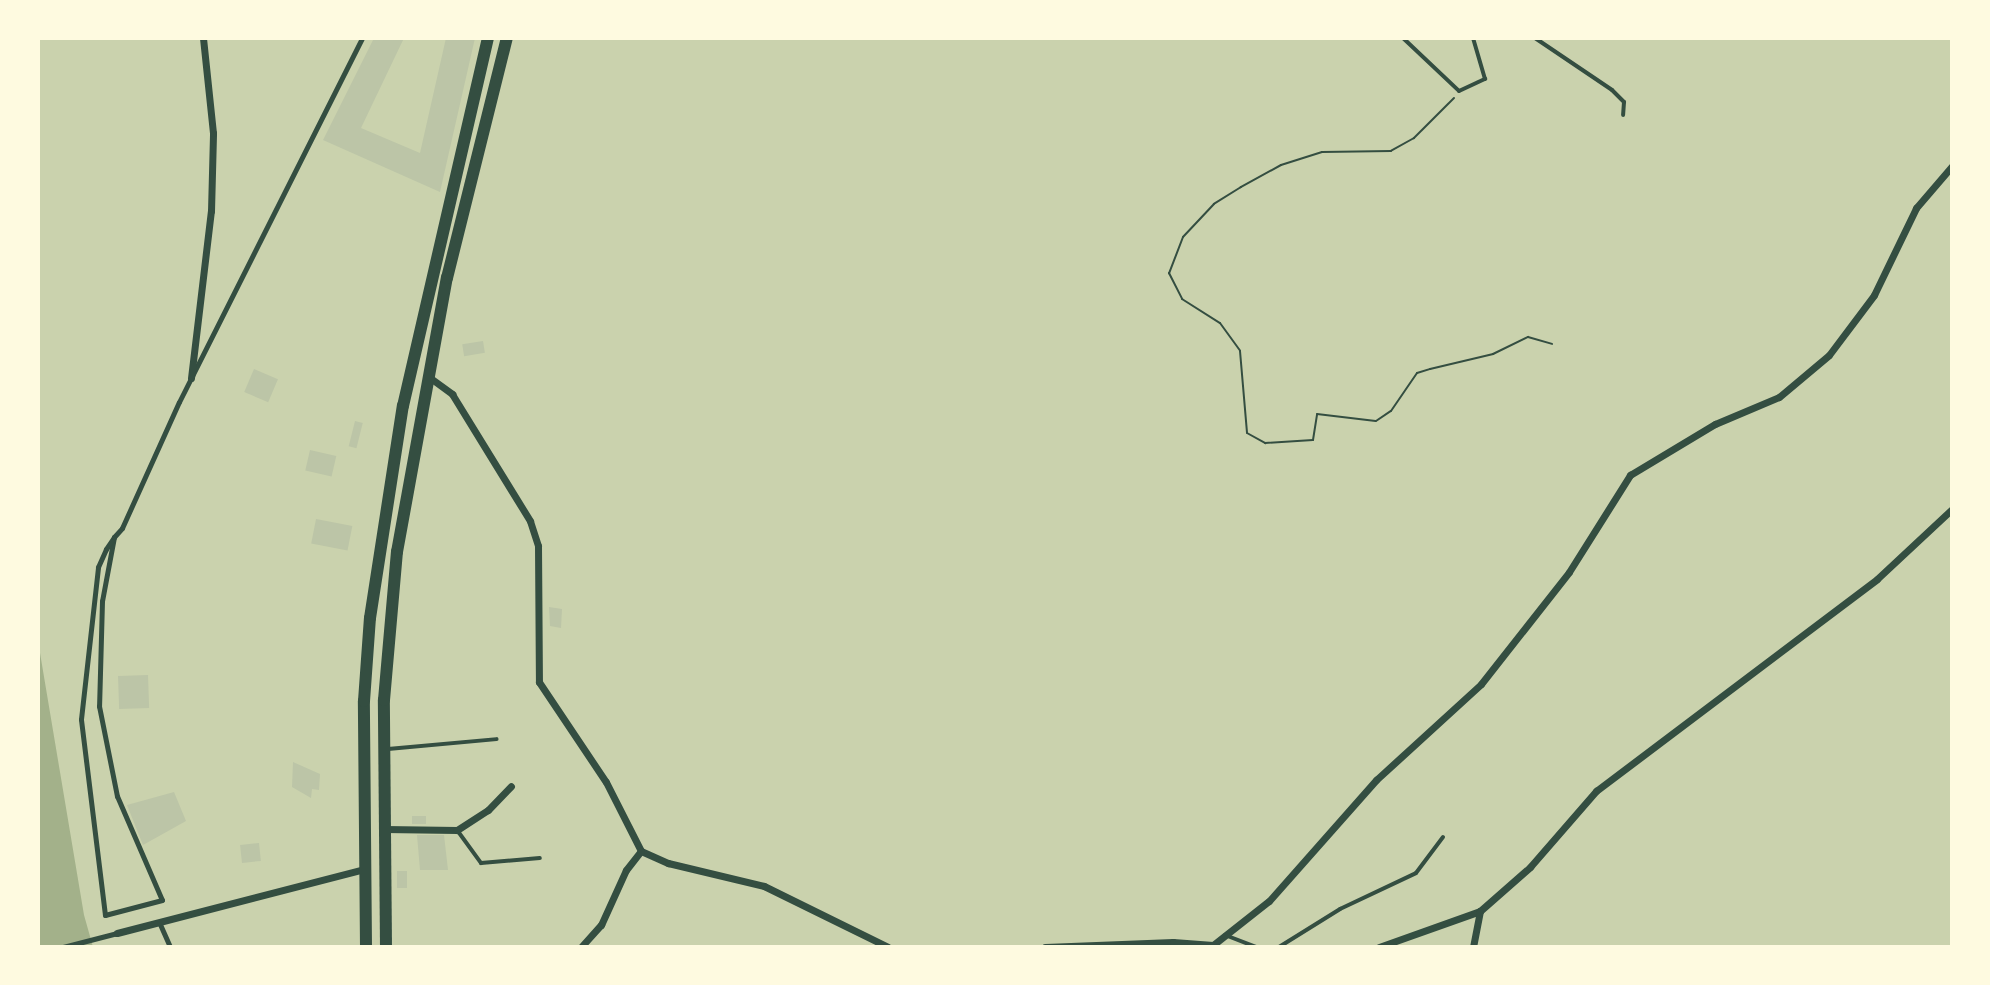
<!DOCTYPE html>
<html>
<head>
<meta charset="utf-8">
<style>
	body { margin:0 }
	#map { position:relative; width:1990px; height:985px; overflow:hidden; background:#e9edc9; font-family:Mulish,sans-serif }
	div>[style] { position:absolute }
	.green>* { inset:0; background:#cad2ad; transform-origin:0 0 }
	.water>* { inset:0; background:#a3b18a }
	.building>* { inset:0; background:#bcc5a7; transform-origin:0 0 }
	.path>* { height:2px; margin:-1px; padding:0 1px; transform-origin:1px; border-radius:1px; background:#344e41 }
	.service>* { height:4px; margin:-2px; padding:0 2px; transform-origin:2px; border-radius:2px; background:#344e41 }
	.pedestrian>* { height:5px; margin:-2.5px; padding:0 2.5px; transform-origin:2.5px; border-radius:2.5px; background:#344e41 }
	.minor>* { height:7px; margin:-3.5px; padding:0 3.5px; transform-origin:3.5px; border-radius:3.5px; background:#344e41 }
	.primary>* { height:12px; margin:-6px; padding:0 6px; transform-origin:6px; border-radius:6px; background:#344e41 }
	span { translate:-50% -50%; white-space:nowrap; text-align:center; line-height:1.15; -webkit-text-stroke:6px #fefae0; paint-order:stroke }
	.frame { position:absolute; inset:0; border:40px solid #fefae0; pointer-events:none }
</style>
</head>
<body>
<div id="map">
	<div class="green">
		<i style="left:38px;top:38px;width:1914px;height:909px"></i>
	</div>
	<div class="water">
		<i style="clip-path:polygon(38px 641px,84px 915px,93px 947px,38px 947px)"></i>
	</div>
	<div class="building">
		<i style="clip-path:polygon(374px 38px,404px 38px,361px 128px,420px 153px,446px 38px,475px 38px,440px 192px,323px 140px)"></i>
		<i style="left:483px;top:341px;width:12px;height:21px;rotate:81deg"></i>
		<i style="left:254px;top:369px;width:26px;height:25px;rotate:23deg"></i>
		<i style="left:355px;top:421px;width:8px;height:26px;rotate:14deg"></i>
		<i style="left:310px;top:450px;width:27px;height:21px;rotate:13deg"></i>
		<i style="left:316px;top:519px;width:37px;height:25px;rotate:11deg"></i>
		<i style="clip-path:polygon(549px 607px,562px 609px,561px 628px,550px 626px)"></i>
		<i style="left:148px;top:675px;width:33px;height:30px;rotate:88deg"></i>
		<i style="clip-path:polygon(293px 762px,320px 774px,319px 790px,312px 789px,311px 798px,292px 787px)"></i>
		<i style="clip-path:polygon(174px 792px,186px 821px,143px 845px,127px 805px)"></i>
		<i style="left:412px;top:816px;width:14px;height:8px"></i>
		<i style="clip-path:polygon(417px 835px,444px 835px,448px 870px,420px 870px)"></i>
		<i style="left:259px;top:843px;width:18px;height:19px;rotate:84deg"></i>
		<i style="left:397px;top:871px;width:10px;height:17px"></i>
	</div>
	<div class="path">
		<i style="left:1454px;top:98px;width:57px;rotate:135deg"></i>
		<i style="left:1414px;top:138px;width:26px;rotate:151deg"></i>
		<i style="left:1391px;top:151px;width:69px;rotate:179.2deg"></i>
		<i style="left:1322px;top:152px;width:43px;rotate:162.4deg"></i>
		<i style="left:1281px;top:165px;width:46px;rotate:151.2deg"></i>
		<i style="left:1241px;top:187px;width:32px;rotate:148deg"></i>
		<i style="left:1214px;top:204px;width:45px;rotate:133.2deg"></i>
		<i style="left:1183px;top:237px;width:39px;rotate:111deg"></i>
		<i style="left:1169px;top:273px;width:29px;rotate:63deg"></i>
		<i style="left:1182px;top:299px;width:45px;rotate:32.3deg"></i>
		<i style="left:1220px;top:323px;width:34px;rotate:54deg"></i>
		<i style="left:1240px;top:351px;width:82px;rotate:85.1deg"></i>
		<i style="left:1247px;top:433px;width:21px;rotate:29deg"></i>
		<i style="left:1265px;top:443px;width:48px;rotate:-3.6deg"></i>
		<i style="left:1313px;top:440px;width:26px;rotate:-81deg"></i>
		<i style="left:1317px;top:414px;width:59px;rotate:6.8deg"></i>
		<i style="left:1376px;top:421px;width:18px;rotate:-34deg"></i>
		<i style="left:1391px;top:411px;width:46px;rotate:-55.6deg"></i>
		<i style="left:1417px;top:373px;width:14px;rotate:-17deg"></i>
		<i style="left:1430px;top:369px;width:65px;rotate:-13.4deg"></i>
		<i style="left:1493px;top:354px;width:39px;rotate:-26deg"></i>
		<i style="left:1528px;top:337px;width:25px;rotate:16deg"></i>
	</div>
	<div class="service">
		<i style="left:1403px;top:38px;width:77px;rotate:43.4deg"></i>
		<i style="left:1459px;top:91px;width:29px;rotate:-25deg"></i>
		<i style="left:1485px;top:79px;width:43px;rotate:-106.3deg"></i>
		<i style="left:1535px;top:38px;width:93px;rotate:34deg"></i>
		<i style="left:1612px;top:90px;width:17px;rotate:45deg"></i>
		<i style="left:1624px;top:102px;width:13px;rotate:94deg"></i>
		<i style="left:388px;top:749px;width:109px;rotate:-5.2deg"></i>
		<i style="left:457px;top:830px;width:41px;rotate:54deg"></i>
		<i style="left:481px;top:863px;width:59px;rotate:-4.8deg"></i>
		<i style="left:1225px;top:935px;width:33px;rotate:21deg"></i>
		<i style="left:1279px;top:947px;width:72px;rotate:-31.9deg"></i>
		<i style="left:1340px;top:909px;width:84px;rotate:-25.3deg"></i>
		<i style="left:1416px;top:873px;width:45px;rotate:-53.1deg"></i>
	</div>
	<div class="pedestrian">
		<i style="left:114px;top:537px;width:65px;rotate:100.6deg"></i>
		<i style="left:102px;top:601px;width:105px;rotate:91.6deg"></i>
		<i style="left:99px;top:706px;width:92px;rotate:78.7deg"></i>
		<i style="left:117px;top:796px;width:113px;rotate:66.6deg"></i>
		<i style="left:162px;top:900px;width:59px;rotate:165.3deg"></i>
		<i style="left:105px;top:915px;width:197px;rotate:-97deg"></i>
		<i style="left:81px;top:719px;width:153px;rotate:-83.6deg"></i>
		<i style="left:98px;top:567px;width:20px;rotate:-66deg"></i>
		<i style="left:106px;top:549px;width:14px;rotate:-56deg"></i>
		<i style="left:114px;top:537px;width:12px;rotate:-48deg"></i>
		<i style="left:122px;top:528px;width:138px;rotate:-65.7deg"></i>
		<i style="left:179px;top:402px;width:407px;rotate:-63.3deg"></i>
		<i style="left:159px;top:922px;width:27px;rotate:66deg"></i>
		<i style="left:63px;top:947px;width:56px;rotate:-14.5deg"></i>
	</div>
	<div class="minor">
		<i style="left:429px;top:377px;width:29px;rotate:36deg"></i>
		<i style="left:452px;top:394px;width:149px;rotate:58.4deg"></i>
		<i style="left:530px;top:521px;width:26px;rotate:72deg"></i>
		<i style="left:538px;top:546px;width:136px;rotate:89.6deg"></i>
		<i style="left:539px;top:682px;width:120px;rotate:56.2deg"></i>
		<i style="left:606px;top:782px;width:77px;rotate:63.1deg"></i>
		<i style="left:641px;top:851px;width:30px;rotate:24deg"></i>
		<i style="left:668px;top:863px;width:99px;rotate:13.5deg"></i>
		<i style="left:764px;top:886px;width:138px;rotate:26.2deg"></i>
		<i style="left:191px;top:378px;width:168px;rotate:-83.2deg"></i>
		<i style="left:211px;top:211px;width:78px;rotate:-88.5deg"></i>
		<i style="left:213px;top:133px;width:96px;rotate:-96deg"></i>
		<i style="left:384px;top:829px;width:73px;rotate:0.8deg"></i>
		<i style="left:457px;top:830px;width:37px;rotate:-33deg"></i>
		<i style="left:488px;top:810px;width:33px;rotate:-46deg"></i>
		<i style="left:117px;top:933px;width:256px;rotate:-14.5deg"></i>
		<i style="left:1213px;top:945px;width:71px;rotate:-38.2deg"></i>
		<i style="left:1269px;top:901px;width:162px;rotate:-48.5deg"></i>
		<i style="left:1376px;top:780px;width:142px;rotate:-42.4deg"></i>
		<i style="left:1481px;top:684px;width:142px;rotate:-51.8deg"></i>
		<i style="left:1569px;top:572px;width:115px;rotate:-57.8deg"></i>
		<i style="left:1630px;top:475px;width:99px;rotate:-31deg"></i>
		<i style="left:1715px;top:424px;width:69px;rotate:-22.9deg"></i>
		<i style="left:1779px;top:397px;width:65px;rotate:-40deg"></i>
		<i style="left:1829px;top:355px;width:75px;rotate:-53.1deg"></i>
		<i style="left:1874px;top:295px;width:97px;rotate:-64.2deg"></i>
		<i style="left:1916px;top:208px;width:55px;rotate:-49.4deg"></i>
		<i style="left:581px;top:947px;width:30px;rotate:-48deg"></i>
		<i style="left:601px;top:925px;width:60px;rotate:-65.6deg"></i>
		<i style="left:626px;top:870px;width:24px;rotate:-52deg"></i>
		<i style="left:1045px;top:947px;width:128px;rotate:-2.2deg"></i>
		<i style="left:1173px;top:942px;width:40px;rotate:4.3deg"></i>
		<i style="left:1379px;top:947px;width:107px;rotate:-19.6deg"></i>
		<i style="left:1480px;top:911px;width:67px;rotate:-41.3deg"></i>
		<i style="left:1530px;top:867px;width:101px;rotate:-49deg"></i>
		<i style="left:1596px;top:791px;width:352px;rotate:-37deg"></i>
		<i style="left:1877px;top:579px;width:103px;rotate:-43deg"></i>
		<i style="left:1473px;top:947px;width:37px;rotate:-79deg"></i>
	</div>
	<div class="primary">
		<i style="left:366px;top:947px;width:246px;rotate:-90.5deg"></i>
		<i style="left:364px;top:701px;width:83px;rotate:-85.9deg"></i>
		<i style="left:370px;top:618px;width:215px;rotate:-81.2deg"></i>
		<i style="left:403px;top:406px;width:378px;rotate:-77deg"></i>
		<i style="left:386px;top:947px;width:247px;rotate:-90.5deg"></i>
		<i style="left:384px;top:700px;width:149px;rotate:-85deg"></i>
		<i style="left:397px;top:552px;width:279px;rotate:-79.7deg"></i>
		<i style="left:447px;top:278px;width:247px;rotate:-76deg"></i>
	</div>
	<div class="frame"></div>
</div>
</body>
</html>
